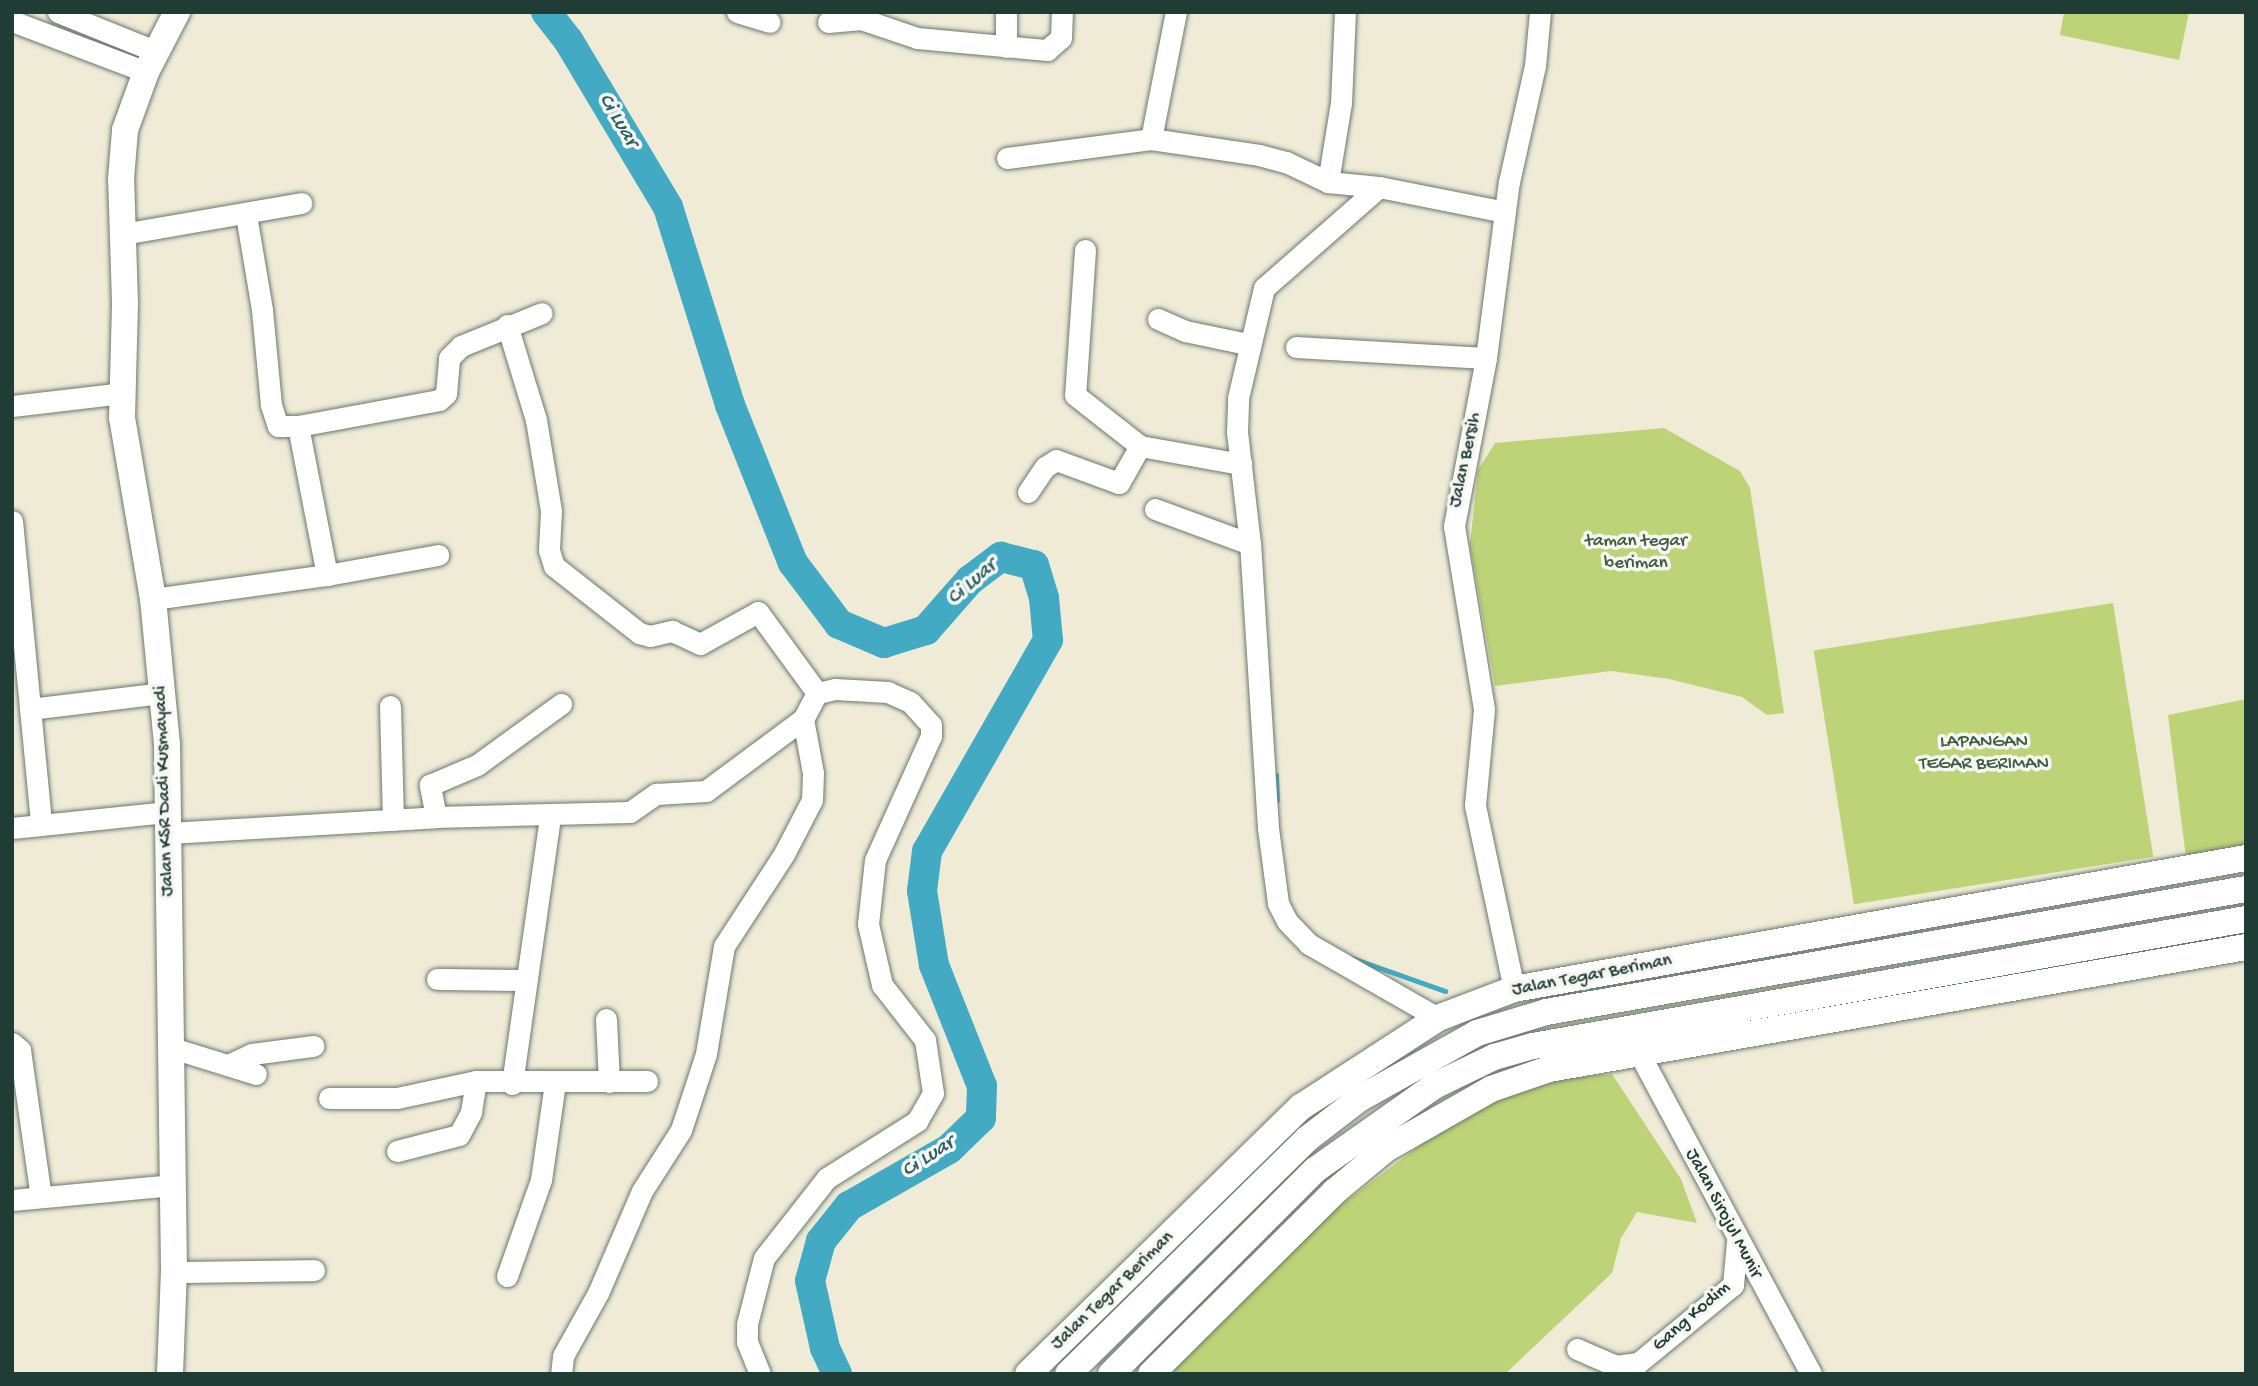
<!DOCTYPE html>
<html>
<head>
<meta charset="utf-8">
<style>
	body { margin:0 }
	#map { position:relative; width:2258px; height:1386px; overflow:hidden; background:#efebd7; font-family:"Gochi Hand",sans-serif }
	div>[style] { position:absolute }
	.green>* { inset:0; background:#bdd377; transform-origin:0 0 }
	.stream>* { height:5px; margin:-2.5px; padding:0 2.5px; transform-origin:2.5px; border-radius:2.5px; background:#43aac3 }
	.river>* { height:30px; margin:-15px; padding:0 15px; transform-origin:15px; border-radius:15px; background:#43aac3 }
	.roads { filter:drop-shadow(0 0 2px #687a6d) drop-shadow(0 0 2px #687a6d) }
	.minor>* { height:21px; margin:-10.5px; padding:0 10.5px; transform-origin:10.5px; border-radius:10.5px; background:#fff }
	.major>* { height:26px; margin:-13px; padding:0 13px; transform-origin:13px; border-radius:13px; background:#fff }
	span { translate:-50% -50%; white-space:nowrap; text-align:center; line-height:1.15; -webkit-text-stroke:7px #f6f6f2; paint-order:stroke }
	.street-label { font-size:19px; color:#1f3d34 }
	.park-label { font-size:19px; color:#3f5b41 }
	.water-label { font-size:21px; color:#2a5e5f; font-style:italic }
	.frame { position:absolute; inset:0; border:14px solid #1f3d34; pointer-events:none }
</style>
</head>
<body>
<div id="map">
	<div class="green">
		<i style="clip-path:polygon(2064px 12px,2189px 12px,2179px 60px,2060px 35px)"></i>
		<i style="clip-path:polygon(1664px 428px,1740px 471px,1750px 488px,1784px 713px,1767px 715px,1742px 697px,1669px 679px,1611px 671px,1495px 686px,1470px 545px,1478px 470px,1495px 443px)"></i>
		<i style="left:2113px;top:603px;width:257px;height:303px;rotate:81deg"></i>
		<i style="clip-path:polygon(2246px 699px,2246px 847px,2186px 858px,2168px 715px)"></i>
		<i style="clip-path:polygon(1612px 1074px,1681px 1179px,1697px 1223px,1637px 1212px,1621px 1238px,1612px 1273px,1505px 1374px,1170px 1374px,1329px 1214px,1455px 1119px,1540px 1081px)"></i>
	</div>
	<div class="stream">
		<i style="left:1276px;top:775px;width:25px;rotate:88deg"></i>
		<i style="left:1352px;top:958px;width:99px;rotate:19.5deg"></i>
	</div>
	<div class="river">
		<i style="left:546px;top:12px;width:36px;rotate:52deg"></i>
		<i style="left:568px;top:40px;width:195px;rotate:59.1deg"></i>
		<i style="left:668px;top:207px;width:207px;rotate:72.6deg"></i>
		<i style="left:730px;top:405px;width:170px;rotate:68.3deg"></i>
		<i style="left:793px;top:563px;width:76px;rotate:53deg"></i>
		<i style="left:839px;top:624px;width:49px;rotate:22.9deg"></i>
		<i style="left:884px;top:643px;width:44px;rotate:-17.2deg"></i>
		<i style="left:926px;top:630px;width:67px;rotate:-48.7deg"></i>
		<i style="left:970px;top:580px;width:39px;rotate:-37deg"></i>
		<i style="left:1001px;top:557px;width:34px;rotate:14deg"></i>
		<i style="left:1034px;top:565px;width:34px;rotate:73deg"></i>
		<i style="left:1044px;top:598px;width:42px;rotate:84.6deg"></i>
		<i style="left:1048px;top:640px;width:243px;rotate:119.8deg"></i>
		<i style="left:927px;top:851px;width:40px;rotate:97.1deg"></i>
		<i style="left:922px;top:891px;width:75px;rotate:80.8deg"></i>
		<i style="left:934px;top:965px;width:130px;rotate:68.4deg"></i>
		<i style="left:982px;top:1086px;width:32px;rotate:92deg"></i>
		<i style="left:981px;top:1118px;width:45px;rotate:135.9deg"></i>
		<i style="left:949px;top:1149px;width:115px;rotate:150.3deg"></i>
		<i style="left:849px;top:1206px;width:45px;rotate:128.7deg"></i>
		<i style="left:821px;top:1241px;width:41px;rotate:105.4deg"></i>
		<i style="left:810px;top:1281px;width:69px;rotate:77.4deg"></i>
		<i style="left:825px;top:1348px;width:29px;rotate:65deg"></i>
	</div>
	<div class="roads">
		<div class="minor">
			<i style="left:58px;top:12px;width:107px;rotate:22deg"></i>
			<i style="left:737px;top:12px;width:34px;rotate:17deg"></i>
			<i style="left:1006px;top:12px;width:35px;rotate:90deg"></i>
			<i style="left:12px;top:21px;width:143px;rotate:20.8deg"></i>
			<i style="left:828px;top:22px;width:33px;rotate:-5deg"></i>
			<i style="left:861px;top:19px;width:59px;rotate:18.7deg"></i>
			<i style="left:917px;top:38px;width:131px;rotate:5.3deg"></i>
			<i style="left:1047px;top:50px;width:18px;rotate:-41deg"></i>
			<i style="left:1061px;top:38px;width:26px;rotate:-88deg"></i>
			<i style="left:1151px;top:139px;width:109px;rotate:8.4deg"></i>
			<i style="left:1259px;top:155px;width:28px;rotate:15deg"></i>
			<i style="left:1286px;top:162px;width:47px;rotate:25.5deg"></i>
			<i style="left:1328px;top:182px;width:51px;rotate:5.6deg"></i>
			<i style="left:1007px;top:158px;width:145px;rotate:-7.5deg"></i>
			<i style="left:1151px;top:139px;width:129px;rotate:-78.9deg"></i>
			<i style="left:1328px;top:182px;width:80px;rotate:-80.7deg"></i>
			<i style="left:1341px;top:103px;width:91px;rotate:-87.5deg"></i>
			<i style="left:246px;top:215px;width:96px;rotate:80.4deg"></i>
			<i style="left:262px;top:310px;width:95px;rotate:84.6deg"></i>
			<i style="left:271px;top:405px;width:22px;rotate:72deg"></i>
			<i style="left:278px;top:426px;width:20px"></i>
			<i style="left:298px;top:426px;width:152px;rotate:79deg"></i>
			<i style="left:327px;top:575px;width:113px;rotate:-10.2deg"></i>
			<i style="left:122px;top:234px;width:182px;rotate:-9.8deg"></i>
			<i style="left:1085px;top:250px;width:145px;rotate:93.9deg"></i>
			<i style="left:1075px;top:395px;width:83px;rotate:38.1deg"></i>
			<i style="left:1158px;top:319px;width:30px;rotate:24deg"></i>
			<i style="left:1185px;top:331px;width:63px;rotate:11.8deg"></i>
			<i style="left:507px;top:325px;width:99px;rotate:73deg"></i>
			<i style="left:536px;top:420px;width:92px;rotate:80.6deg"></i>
			<i style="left:551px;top:511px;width:39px;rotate:93deg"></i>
			<i style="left:549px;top:550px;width:17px;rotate:73deg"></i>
			<i style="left:554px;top:566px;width:108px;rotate:38.2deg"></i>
			<i style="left:639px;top:633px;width:11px;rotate:15deg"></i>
			<i style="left:650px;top:636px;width:23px;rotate:-13deg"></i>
			<i style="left:672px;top:631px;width:31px;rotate:25deg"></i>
			<i style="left:700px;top:644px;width:66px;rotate:-28.9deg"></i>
			<i style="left:758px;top:612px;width:100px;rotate:53.9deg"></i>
			<i style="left:817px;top:693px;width:30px;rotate:118deg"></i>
			<i style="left:803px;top:719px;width:55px;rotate:79.5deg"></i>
			<i style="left:813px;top:773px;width:27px;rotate:92deg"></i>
			<i style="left:812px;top:800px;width:61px;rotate:117.4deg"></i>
			<i style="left:784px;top:854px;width:110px;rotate:123.1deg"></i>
			<i style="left:724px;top:946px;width:109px;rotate:99.5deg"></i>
			<i style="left:706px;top:1054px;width:80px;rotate:108.2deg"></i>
			<i style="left:681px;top:1130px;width:72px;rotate:122.6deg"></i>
			<i style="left:642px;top:1191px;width:111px;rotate:113.3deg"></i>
			<i style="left:598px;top:1293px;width:72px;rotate:119.1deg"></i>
			<i style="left:563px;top:1356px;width:18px;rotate:96deg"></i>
			<i style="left:1296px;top:347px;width:190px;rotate:3.3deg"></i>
			<i style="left:12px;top:406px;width:111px;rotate:-6.7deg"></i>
			<i style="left:298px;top:426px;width:143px;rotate:-10.4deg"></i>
			<i style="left:439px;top:400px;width:9px;rotate:-41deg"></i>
			<i style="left:446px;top:394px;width:36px;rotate:-85deg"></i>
			<i style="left:449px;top:358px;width:17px;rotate:-45deg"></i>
			<i style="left:461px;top:346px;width:87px;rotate:-22.2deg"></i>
			<i style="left:1028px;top:492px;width:30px;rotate:-56deg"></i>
			<i style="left:1045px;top:467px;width:13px;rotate:-32deg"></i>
			<i style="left:1056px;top:460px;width:67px;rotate:20.1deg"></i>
			<i style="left:1119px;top:483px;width:43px;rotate:-60.4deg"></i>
			<i style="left:1140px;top:446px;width:103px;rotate:10.1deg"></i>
			<i style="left:1155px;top:509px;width:101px;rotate:20.2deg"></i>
			<i style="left:12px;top:521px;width:304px;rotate:84.5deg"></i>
			<i style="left:153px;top:599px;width:176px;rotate:-7.9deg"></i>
			<i style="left:390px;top:706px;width:114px;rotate:88.5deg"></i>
			<i style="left:30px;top:709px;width:134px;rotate:-6.9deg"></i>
			<i style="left:436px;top:817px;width:33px;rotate:-101deg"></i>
			<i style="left:430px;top:785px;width:51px;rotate:-23.1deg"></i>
			<i style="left:477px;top:765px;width:104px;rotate:-36deg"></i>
			<i style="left:12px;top:828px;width:157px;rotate:-5.9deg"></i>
			<i style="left:169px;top:833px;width:267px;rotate:-3.4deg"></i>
			<i style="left:436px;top:817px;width:194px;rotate:-1.5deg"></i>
			<i style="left:630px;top:812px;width:32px;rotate:-35deg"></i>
			<i style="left:656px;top:794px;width:50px;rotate:-3.4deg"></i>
			<i style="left:706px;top:791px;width:121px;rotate:-36.6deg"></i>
			<i style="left:437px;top:979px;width:88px;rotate:0.7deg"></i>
			<i style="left:1514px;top:989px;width:188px;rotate:-102deg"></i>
			<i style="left:1475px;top:805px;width:96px;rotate:-84.6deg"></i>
			<i style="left:1484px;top:709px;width:185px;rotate:-99.3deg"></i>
			<i style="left:1454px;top:526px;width:171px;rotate:-79.2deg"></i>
			<i style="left:1486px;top:358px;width:177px;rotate:-82.6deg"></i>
			<i style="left:1509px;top:182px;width:119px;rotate:-77.4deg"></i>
			<i style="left:1535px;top:66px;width:54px;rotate:-84.7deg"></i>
			<i style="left:1438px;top:1018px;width:149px;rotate:-150.2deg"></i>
			<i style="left:1309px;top:944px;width:32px;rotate:-134deg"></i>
			<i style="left:1287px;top:921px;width:20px;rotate:-117deg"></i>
			<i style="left:1278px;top:903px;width:76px;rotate:-97.6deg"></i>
			<i style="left:1268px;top:828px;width:285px;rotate:-93.6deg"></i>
			<i style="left:1250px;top:544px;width:113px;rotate:-96.6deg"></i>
			<i style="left:1237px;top:432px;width:34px;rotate:-88deg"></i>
			<i style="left:1238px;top:398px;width:113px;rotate:-76.7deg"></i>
			<i style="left:1264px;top:288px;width:153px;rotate:-41.3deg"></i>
			<i style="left:1379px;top:187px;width:128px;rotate:11.2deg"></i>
			<i style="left:606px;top:1019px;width:63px;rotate:87.3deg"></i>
			<i style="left:12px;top:1043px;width:11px;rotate:41deg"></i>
			<i style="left:20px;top:1050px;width:148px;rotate:81.9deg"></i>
			<i style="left:169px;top:1047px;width:91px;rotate:17.2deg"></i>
			<i style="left:1639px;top:1053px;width:364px;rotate:61.8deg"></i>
			<i style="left:228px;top:1065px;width:26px;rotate:-25deg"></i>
			<i style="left:252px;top:1054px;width:62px;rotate:-7.5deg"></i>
			<i style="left:512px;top:1084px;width:271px;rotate:-81.9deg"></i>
			<i style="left:329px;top:1098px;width:68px"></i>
			<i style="left:397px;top:1098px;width:81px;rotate:-12.1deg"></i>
			<i style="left:476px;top:1081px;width:171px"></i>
			<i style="left:397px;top:1151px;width:64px;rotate:-14.5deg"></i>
			<i style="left:459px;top:1135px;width:26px;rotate:-62deg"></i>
			<i style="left:471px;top:1112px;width:31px;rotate:-81deg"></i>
			<i style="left:12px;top:1200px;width:162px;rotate:-5.3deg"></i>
			<i style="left:174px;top:1272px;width:140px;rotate:-0.8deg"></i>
			<i style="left:507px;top:1276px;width:102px;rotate:-70.5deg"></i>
			<i style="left:541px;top:1180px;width:98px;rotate:-81.8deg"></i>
			<i style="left:1577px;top:1349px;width:43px;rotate:23.6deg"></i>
			<i style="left:1616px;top:1366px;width:22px;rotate:-8deg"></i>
			<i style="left:1638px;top:1363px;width:123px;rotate:-39.4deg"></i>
			<i style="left:1733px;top:1285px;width:43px;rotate:-84.7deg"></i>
			<i style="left:760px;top:1374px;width:35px;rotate:-112deg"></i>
			<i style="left:747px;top:1342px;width:18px;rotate:-90deg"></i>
			<i style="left:747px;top:1324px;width:68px;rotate:-75.6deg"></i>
			<i style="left:764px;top:1258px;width:102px;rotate:-51.8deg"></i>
			<i style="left:827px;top:1178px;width:107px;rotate:-32.3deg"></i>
			<i style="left:917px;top:1121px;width:32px;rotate:-60deg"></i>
			<i style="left:933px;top:1093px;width:54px;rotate:-98.6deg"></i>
			<i style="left:925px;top:1040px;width:70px;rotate:-128deg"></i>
			<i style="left:882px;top:985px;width:63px;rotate:-102.9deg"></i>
			<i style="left:868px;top:924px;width:64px;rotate:-83.8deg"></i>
			<i style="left:875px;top:860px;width:136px;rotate:-65.7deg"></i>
			<i style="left:931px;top:736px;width:11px;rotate:-90deg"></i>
			<i style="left:931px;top:725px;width:31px;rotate:-132deg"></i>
			<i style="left:910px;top:702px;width:24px;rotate:-156deg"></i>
			<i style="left:888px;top:692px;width:53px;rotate:-176.8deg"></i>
			<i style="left:835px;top:689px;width:18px;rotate:167deg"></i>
		</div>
		<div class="major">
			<i style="left:170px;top:1374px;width:102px;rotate:-87.8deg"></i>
			<i style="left:174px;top:1272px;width:528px;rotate:-90.76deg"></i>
			<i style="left:167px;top:744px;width:146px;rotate:-95.5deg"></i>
			<i style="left:153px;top:599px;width:184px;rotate:-99.7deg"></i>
			<i style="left:122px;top:418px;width:115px;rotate:-88.5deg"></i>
			<i style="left:125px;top:303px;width:124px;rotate:-91.8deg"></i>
			<i style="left:121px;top:179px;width:49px;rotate:-85.3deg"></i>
			<i style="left:125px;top:130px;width:62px;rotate:-70.1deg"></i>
			<i style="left:146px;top:72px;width:68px;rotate:-62.7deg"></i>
			<i style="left:1028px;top:1374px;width:382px;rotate:-44.4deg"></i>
			<i style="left:1301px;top:1107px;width:163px;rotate:-33deg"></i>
			<i style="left:1438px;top:1018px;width:81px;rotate:-20.9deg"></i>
			<i style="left:1514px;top:989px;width:744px;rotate:-10.15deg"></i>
			<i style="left:1068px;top:1374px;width:335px;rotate:-44.5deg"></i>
			<i style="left:1307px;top:1139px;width:66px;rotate:-37.6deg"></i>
			<i style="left:1359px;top:1099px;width:135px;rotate:-29.2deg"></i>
			<i style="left:1477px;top:1033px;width:72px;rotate:-16.9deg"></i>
			<i style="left:1546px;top:1012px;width:711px;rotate:-9.97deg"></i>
			<i style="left:1111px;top:1374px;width:288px;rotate:-45deg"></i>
			<i style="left:1315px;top:1170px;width:146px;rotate:-35.2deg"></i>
			<i style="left:1434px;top:1086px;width:67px;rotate:-25.8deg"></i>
			<i style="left:1494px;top:1057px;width:41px;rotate:-15.8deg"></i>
			<i style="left:1533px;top:1046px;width:724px;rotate:-10.1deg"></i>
			<i style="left:1151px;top:1374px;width:258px;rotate:-44.8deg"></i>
			<i style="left:1334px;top:1192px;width:67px;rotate:-39.6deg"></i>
			<i style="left:1386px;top:1149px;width:121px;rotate:-29.7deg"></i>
			<i style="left:1491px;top:1089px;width:61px;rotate:-19deg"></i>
			<i style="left:1549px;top:1069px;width:708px;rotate:-9.93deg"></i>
		</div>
	</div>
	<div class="street-label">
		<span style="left:1466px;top:460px;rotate:-78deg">Jalan Bersih</span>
		<span style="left:165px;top:791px;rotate:-92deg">Jalan KSR Dadi Kusmayadi</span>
		<span style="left:1592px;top:976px;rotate:-11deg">Jalan Tegar Beriman</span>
		<span style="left:1723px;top:1214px;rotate:62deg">Jalan Sirojul Munir</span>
		<span style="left:1113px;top:1291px;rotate:-44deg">Jalan Tegar Beriman</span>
		<span style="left:1692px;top:1317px;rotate:-41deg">Gang Kodim</span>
	</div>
	<div class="park-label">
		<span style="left:1636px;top:553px">taman tegar<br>beriman</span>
		<span style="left:1984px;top:754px">LAPANGAN<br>TEGAR BERIMAN</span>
	</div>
	<div class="water-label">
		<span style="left:617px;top:121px;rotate:59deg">Ci Luar</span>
		<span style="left:973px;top:583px;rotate:-41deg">Ci Luar</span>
		<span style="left:929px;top:1158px;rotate:-33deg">Ci Luar</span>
	</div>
	<div class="frame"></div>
</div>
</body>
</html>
